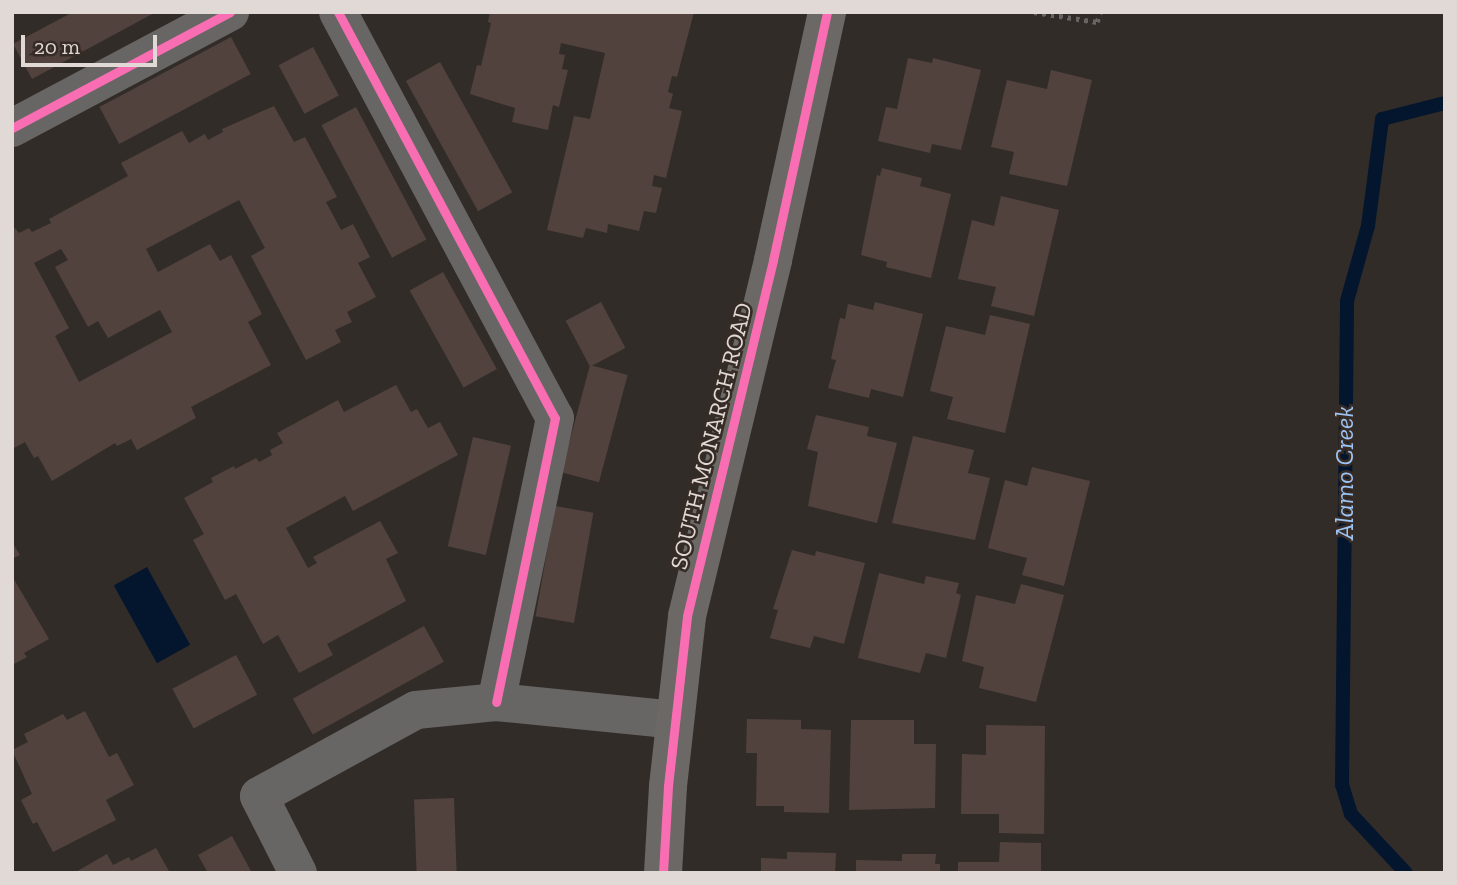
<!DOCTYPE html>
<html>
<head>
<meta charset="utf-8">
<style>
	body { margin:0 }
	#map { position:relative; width:1457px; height:885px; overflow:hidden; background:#322c29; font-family:"Zilla Slab",serif }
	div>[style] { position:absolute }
	.water>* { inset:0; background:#04162e; transform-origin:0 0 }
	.stream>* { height:14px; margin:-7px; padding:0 7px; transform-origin:7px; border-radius:7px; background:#04162e }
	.building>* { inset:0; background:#51423d; transform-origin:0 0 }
	.path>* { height:4.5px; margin-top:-2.25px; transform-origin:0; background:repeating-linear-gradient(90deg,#686463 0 3.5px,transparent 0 8.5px) }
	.street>* { height:38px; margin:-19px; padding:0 19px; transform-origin:19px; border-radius:19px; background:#686664 }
	.secondary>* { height:38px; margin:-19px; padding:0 19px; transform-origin:19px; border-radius:19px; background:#6b6865 }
	.cycleway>* { height:9px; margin:-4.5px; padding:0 4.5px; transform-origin:4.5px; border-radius:4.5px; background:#f96db3 }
	span { translate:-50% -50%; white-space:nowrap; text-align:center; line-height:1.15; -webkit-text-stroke:5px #362b25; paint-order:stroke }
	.street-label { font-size:24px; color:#e0d9d5 }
	.water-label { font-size:26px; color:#9cc3f3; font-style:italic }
	.frame { position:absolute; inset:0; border:14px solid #e0d9d5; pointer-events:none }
	.scale { position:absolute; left:21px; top:35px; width:136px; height:32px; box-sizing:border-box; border:4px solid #e0d9d5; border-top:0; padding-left:9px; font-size:21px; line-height:24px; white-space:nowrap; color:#e0d9d5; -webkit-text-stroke:5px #362b25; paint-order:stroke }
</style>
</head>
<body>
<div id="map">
	<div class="water">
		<i style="left:147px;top:567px;width:89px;height:38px;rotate:61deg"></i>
	</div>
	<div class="stream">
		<i style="left:1406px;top:873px;width:81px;rotate:-133deg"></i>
		<i style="left:1351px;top:814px;width:30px;rotate:-107deg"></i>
		<i style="left:1342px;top:785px;width:484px;rotate:-89.4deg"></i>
		<i style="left:1347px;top:301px;width:78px;rotate:-74.4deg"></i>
		<i style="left:1368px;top:226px;width:108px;rotate:-82.5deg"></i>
		<i style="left:1382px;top:119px;width:65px;rotate:-14.3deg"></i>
	</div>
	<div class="building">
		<i style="clip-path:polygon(73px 12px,156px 12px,32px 79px,13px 44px)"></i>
		<i style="clip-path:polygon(490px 12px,694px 12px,677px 77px,672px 76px,668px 92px,673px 94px,669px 108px,682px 111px,666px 178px,654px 175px,652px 186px,662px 188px,656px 213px,644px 211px,639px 231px,608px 224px,607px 233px,586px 228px,583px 238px,547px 230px,574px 116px,590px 119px,605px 53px,561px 43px,559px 54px,565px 55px,562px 69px,568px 70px,559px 107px,553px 105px,548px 130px,512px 122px,515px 108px,470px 94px,477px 65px,481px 66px,491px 23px,488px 22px)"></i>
		<i style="left:231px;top:37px;width:42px;height:149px;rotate:62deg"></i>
		<i style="left:313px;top:47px;width:55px;height:39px;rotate:62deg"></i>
		<i style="clip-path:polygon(908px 58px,932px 63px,933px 58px,981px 70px,961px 150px,932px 144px,930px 153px,878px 141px,886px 107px,897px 109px)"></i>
		<i style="left:440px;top:62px;width:149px;height:39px;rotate:61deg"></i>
		<i style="clip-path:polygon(1051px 70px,1092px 80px,1067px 186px,1009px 174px,1014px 152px,991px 147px,1007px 80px,1047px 89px)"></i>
		<i style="clip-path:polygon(evenodd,274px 106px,294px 142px,305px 137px,337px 197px,326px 202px,341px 230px,353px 224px,370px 257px,358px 263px,376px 297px,347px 312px,352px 322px,335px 330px,341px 342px,306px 360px,251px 256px,265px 248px,239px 200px,146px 249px,158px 272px,210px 244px,220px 261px,231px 255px,262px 314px,248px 322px,271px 365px,191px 407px,196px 418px,137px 450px,131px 439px,117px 446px,115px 443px,52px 481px,38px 456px,34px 458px,25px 442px,14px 448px,12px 444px,12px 225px,19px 233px,29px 228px,32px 232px,51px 223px,49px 219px,128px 176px,121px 163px,182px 131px,189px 143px,205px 134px,208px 140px,223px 132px,222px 129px,274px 106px,61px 249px,68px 260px,55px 267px,88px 327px,98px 321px,108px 338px,160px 310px,172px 332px,79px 382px,55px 336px,69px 328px,34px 263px,61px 249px)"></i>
		<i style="left:356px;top:107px;width:150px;height:39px;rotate:62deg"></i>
		<i style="clip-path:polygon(882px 168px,922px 178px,920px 186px,951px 194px,931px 278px,886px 267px,887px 262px,861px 255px,877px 175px,880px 176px)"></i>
		<i style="clip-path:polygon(1001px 196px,1059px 210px,1034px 316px,991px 306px,996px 287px,958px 279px,972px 220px,994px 226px)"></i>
		<i style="left:443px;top:272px;width:111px;height:38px;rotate:61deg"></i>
		<i style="left:601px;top:302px;width:52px;height:40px;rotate:62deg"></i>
		<i style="clip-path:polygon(875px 302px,923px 314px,903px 397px,871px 389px,869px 398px,828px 388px,836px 360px,831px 359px,840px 318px,845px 319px,848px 304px,873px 310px)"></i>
		<i style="clip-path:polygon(990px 315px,1030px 324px,1005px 433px,947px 419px,953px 397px,930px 391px,946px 326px,985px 335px)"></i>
		<i style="left:590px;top:365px;width:39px;height:111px;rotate:15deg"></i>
		<i style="clip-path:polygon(396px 385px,411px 412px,417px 409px,428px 428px,440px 422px,458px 455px,353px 511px,345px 496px,286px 528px,308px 568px,317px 563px,313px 557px,380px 521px,398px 553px,386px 559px,406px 601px,327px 644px,333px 655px,299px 673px,278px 635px,263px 644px,236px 594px,225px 600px,193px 540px,204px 534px,184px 498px,213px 482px,211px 478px,234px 466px,235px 469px,256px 458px,259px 462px,272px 455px,270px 450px,283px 443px,277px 433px,338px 400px,344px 412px)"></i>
		<i style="clip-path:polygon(816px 415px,869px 427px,867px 436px,897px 443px,877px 523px,808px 506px,818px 452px,807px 449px)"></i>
		<i style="clip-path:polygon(913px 436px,974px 450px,968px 473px,990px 478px,975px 540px,892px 523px)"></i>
		<i style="left:473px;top:437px;width:39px;height:112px;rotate:13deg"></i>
		<i style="clip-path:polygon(1032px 467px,1090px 481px,1064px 586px,1022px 575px,1027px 558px,988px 548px,1005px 480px,1027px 486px)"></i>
		<i style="left:555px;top:506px;width:39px;height:112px;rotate:10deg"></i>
		<i style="clip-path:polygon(12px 542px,20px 555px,12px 559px)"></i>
		<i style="clip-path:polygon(792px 550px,815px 556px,816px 551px,865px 563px,844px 644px,814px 636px,810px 648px,770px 638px,778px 610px,773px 609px)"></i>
		<i style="clip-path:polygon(879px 573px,924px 584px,926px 576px,959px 583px,956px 593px,961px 595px,946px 658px,926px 653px,920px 673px,858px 658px)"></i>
		<i style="clip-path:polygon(12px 576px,49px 639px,24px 653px,27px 657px,12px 665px)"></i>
		<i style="clip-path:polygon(1021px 584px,1064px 595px,1036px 702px,979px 688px,984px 667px,962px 661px,976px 595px,1015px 604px)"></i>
		<i style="left:424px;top:626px;width:41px;height:150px;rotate:61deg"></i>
		<i style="left:236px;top:655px;width:45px;height:72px;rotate:62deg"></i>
		<i style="clip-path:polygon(85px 711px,109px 757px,117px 753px,134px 785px,106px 800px,116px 820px,53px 852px,37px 822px,33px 824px,21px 800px,32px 794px,12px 750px,28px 742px,24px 734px,63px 714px,67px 720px)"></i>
		<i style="clip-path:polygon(747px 719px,801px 720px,801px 729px,831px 730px,829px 813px,784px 812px,784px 806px,756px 806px,757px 753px,746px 753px)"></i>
		<i style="clip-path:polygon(851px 720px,914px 720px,914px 744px,936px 744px,935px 808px,849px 810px)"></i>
		<i style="clip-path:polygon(986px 725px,1045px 726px,1044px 834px,999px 833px,999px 814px,961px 814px,962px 754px,986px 755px)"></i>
		<i style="left:454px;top:798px;width:75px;height:40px;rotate:88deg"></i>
		<i style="clip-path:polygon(232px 836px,252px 873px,208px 873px,198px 855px)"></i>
		<i style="clip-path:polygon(1000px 842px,1041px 843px,1041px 873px,958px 873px,958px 862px,999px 862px)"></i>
		<i style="clip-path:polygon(156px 848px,170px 873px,74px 873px,107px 854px,113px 865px,129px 857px,131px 861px)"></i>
		<i style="clip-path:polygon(787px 852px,836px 853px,835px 873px,761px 873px,761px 858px,787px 859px)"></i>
		<i style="clip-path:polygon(902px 854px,936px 854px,935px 864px,940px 864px,940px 873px,856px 873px,856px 860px,902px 861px)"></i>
	</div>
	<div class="path">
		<i style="left:1034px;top:12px;width:64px;rotate:9deg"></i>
		<i style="left:1097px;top:22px;width:10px;rotate:-73deg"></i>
	</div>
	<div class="street">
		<i style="left:338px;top:12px;width:460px;rotate:61.9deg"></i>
		<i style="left:555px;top:418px;width:290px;rotate:101.7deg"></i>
		<i style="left:12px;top:128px;width:247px;rotate:-28deg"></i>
		<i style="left:298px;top:873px;width:86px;rotate:-116.9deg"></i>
		<i style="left:259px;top:796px;width:179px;rotate:-28.7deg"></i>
		<i style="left:416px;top:710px;width:80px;rotate:-5.7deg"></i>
		<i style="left:496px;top:702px;width:180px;rotate:5.7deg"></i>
	</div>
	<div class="secondary">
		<i style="left:663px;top:873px;width:87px;rotate:-86.7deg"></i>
		<i style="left:668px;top:786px;width:171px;rotate:-83.6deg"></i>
		<i style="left:687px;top:616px;width:366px;rotate:-76.4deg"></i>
		<i style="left:773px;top:260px;width:254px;rotate:-77.7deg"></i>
	</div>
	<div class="cycleway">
		<i style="left:338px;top:12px;width:460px;rotate:61.9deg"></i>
		<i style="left:555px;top:418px;width:290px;rotate:101.7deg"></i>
		<i style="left:12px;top:128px;width:247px;rotate:-28deg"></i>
		<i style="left:663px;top:873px;width:87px;rotate:-86.7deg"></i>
		<i style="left:668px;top:786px;width:171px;rotate:-83.6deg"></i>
		<i style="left:687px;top:616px;width:366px;rotate:-76.4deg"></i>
		<i style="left:773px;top:260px;width:254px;rotate:-77.7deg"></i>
	</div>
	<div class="street-label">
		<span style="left:711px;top:436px;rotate:-76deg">SOUTH MONARCH ROAD</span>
	</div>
	<div class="water-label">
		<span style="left:1345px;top:473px;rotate:-90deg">Alamo Creek</span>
	</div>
	<div class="frame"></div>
	<div class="scale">20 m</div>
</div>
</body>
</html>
